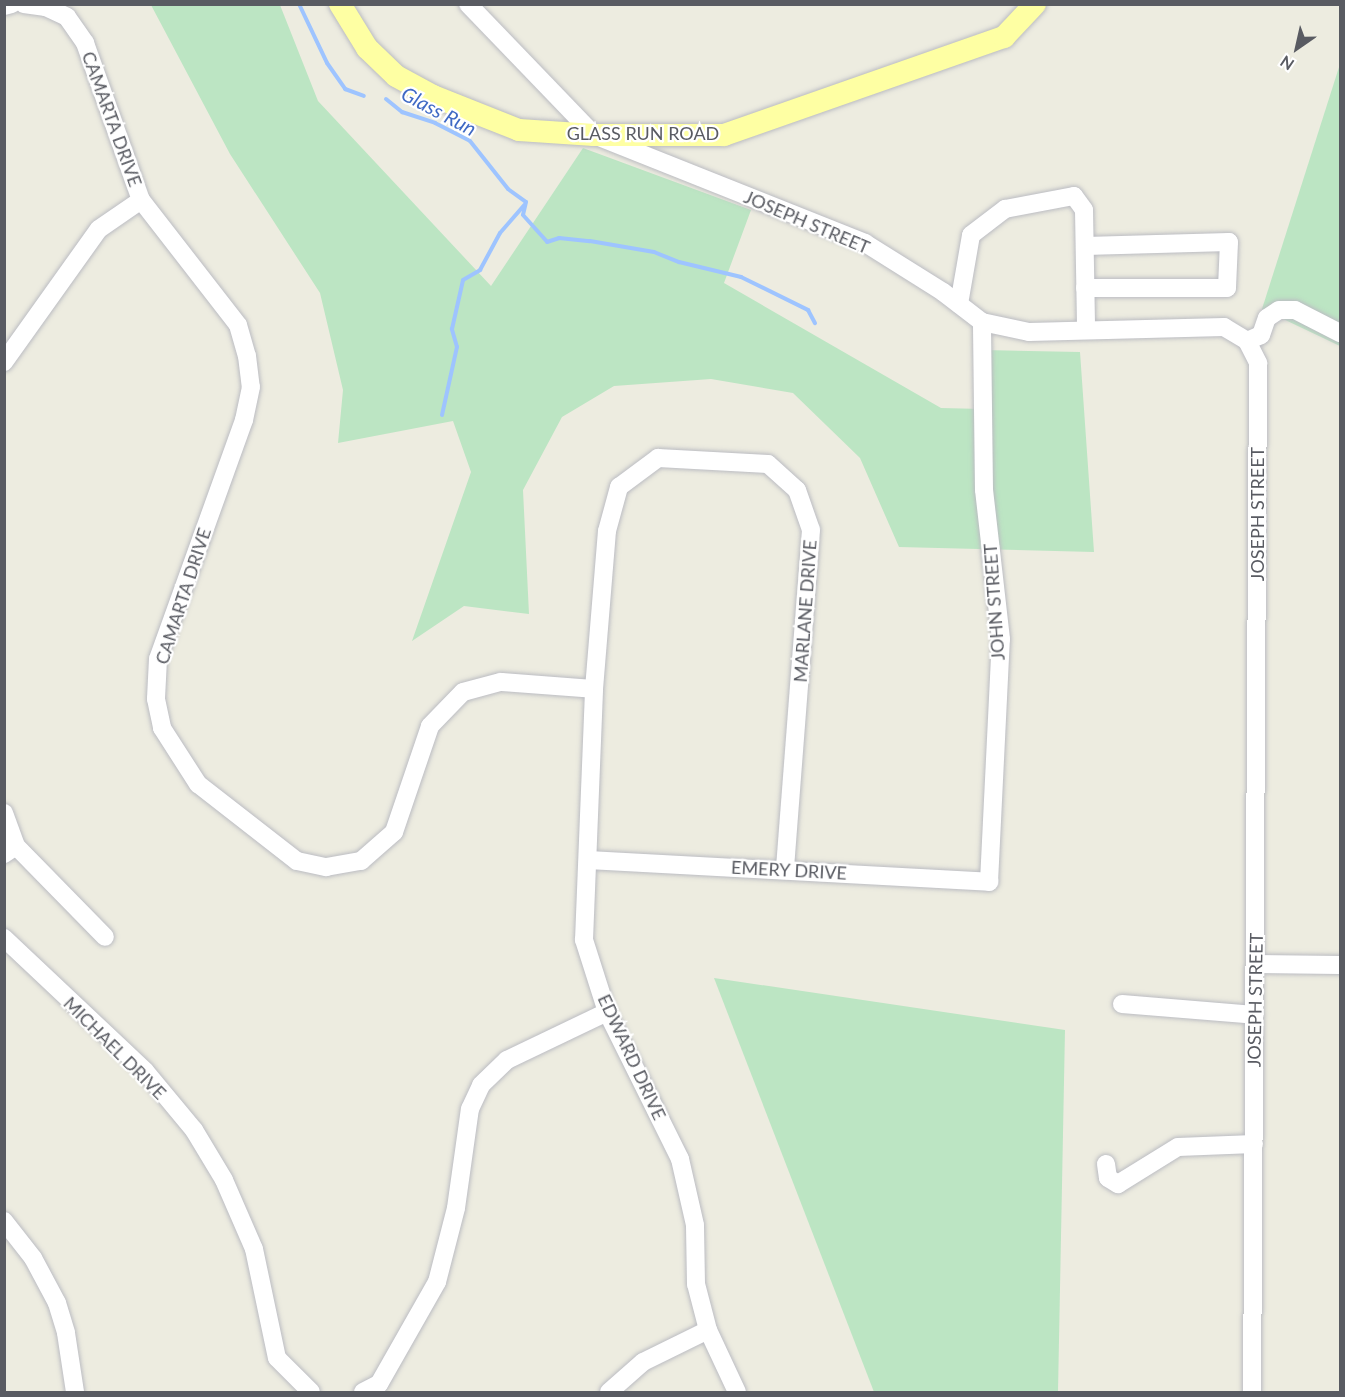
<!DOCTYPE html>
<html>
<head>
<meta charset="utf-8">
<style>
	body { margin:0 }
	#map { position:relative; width:1345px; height:1397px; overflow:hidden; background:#edece0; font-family:Lato,sans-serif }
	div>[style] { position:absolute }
	.green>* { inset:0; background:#bce5c3 }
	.stream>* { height:4px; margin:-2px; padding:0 2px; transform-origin:2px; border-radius:2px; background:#9ec4ff }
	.roads { filter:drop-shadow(0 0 2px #bbbcc2) drop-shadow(0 0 2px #bbbcc2) }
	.minor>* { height:18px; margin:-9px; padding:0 9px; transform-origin:9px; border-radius:9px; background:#fff }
	.major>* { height:22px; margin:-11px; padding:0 11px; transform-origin:11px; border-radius:11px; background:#feffa3 }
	span { translate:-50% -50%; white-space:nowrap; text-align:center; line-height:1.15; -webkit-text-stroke:4.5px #fff; paint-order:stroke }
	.street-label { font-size:18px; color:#595b62 }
	.water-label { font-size:20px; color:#3f69c4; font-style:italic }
	.frame { position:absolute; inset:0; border:6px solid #595b62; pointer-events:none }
	.north { position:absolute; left:1267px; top:18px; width:60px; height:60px; -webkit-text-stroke:4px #fff; paint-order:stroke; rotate:214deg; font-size:16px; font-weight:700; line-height:24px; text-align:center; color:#595b62 }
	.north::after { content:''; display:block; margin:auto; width:21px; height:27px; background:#595b62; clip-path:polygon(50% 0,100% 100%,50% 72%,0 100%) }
</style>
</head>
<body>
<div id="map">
	<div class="green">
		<i style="clip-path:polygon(151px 5px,280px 5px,318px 101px,491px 286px,583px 148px,751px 210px,724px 283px,941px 408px,983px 409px,983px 350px,1080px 352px,1094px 552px,899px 547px,860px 458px,793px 393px,711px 379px,614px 386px,562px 417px,523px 490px,529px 614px,464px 606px,412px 641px,471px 472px,453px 421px,338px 443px,343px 390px,320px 293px,230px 154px)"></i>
		<i style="clip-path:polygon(1340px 64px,1340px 346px,1262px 309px)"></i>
		<i style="clip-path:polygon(714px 978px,1065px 1030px,1058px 1392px,874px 1392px)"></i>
	</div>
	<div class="stream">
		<i style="left:299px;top:4px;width:65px;rotate:64.6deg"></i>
		<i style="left:327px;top:63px;width:32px;rotate:55deg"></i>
		<i style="left:345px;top:89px;width:20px;rotate:20deg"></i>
		<i style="left:386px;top:99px;width:21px;rotate:39deg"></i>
		<i style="left:402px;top:112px;width:35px;rotate:18deg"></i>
		<i style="left:435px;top:123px;width:39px;rotate:27deg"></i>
		<i style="left:470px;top:141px;width:61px;rotate:51.6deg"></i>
		<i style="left:508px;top:189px;width:22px;rotate:36deg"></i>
		<i style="left:526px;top:202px;width:13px;rotate:103deg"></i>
		<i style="left:523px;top:215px;width:36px;rotate:48deg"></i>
		<i style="left:547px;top:242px;width:13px;rotate:-18deg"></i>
		<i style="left:559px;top:238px;width:31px;rotate:6deg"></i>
		<i style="left:590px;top:241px;width:65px;rotate:9.8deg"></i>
		<i style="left:654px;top:252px;width:27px;rotate:22deg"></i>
		<i style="left:679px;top:262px;width:64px;rotate:13.6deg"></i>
		<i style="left:741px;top:277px;width:75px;rotate:26.2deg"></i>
		<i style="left:808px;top:310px;width:15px;rotate:62deg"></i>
		<i style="left:442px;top:415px;width:70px;rotate:-77.6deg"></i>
		<i style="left:457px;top:347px;width:19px;rotate:-106deg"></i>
		<i style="left:452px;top:329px;width:50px;rotate:-77.3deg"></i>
		<i style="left:463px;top:280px;width:20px;rotate:-30deg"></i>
		<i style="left:480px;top:270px;width:42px;rotate:-61.6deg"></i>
		<i style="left:500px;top:233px;width:37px;rotate:-49deg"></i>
	</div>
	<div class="roads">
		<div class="minor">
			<i style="left:24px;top:4px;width:22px;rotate:8deg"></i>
			<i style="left:46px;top:7px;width:23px;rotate:25deg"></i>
			<i style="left:67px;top:17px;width:32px;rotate:55deg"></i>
			<i style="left:85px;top:43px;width:167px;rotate:70.4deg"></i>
			<i style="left:141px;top:200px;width:158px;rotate:52.2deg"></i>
			<i style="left:238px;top:325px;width:32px;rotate:74deg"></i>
			<i style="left:247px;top:356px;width:31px;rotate:83deg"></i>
			<i style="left:251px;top:387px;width:34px;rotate:102deg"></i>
			<i style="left:244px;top:420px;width:254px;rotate:109.8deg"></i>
			<i style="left:158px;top:659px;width:40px;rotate:92.9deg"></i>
			<i style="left:156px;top:699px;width:30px;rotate:78deg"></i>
			<i style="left:162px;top:728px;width:67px;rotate:57.3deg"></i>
			<i style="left:198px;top:784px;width:125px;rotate:37.9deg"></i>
			<i style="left:297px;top:861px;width:30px;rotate:12deg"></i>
			<i style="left:326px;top:867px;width:36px;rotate:-10deg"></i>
			<i style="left:361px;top:861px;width:44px;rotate:-41.3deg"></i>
			<i style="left:394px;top:832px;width:112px;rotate:-71.2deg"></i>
			<i style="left:430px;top:726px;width:47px;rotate:-45.9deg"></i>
			<i style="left:463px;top:692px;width:39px;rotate:-15deg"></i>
			<i style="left:501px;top:682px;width:93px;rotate:4.3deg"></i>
			<i style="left:468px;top:4px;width:182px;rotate:46.1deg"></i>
			<i style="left:594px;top:135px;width:292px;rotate:21.7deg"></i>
			<i style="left:865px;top:243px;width:92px;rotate:32.1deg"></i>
			<i style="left:943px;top:292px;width:49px;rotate:37.6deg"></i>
			<i style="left:982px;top:322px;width:48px;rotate:12deg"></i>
			<i style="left:1029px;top:332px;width:195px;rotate:-1.5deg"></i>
			<i style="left:1224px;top:327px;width:27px;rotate:31deg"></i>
			<i style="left:1247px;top:341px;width:25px;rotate:63deg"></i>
			<i style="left:1258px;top:363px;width:1029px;rotate:90.33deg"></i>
			<i style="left:4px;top:6px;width:8px;rotate:-14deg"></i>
			<i style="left:1085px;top:246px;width:144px;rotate:-1.6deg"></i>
			<i style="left:1229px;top:242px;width:46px;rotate:92.5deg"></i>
			<i style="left:1227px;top:288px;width:142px;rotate:180deg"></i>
			<i style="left:959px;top:304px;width:70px;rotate:-80.1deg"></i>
			<i style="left:971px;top:235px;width:43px;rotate:-37.4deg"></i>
			<i style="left:1005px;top:209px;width:70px;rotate:-10.7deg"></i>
			<i style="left:1074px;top:196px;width:17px;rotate:54deg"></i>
			<i style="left:1084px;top:210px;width:120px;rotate:89deg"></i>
			<i style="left:1247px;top:341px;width:15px;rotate:-23deg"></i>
			<i style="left:1261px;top:335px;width:18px;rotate:-71deg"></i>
			<i style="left:1267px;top:318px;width:14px;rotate:-34deg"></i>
			<i style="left:1279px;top:310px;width:16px"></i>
			<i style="left:1295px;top:310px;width:51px;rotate:27.1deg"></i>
			<i style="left:4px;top:362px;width:163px;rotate:-54.5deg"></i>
			<i style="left:99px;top:229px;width:51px;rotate:-34.6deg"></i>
			<i style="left:4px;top:813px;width:35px;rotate:70deg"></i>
			<i style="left:4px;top:854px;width:14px;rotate:-34deg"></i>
			<i style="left:16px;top:846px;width:127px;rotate:45.6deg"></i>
			<i style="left:588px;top:860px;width:402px;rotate:3.1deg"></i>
			<i style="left:989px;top:882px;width:243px;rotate:-87.2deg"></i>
			<i style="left:1001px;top:639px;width:150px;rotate:-96.5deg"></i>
			<i style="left:984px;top:490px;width:168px;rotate:-90.7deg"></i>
			<i style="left:4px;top:938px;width:194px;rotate:43.3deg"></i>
			<i style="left:145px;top:1071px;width:77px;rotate:50.3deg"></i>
			<i style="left:194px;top:1130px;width:58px;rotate:59deg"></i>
			<i style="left:224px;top:1180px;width:75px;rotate:66.5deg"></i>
			<i style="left:254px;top:1249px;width:111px;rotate:78.1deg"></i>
			<i style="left:277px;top:1358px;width:48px;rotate:45deg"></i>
			<i style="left:1256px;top:964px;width:84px;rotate:0.7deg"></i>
			<i style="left:1122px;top:1004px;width:133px;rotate:4.7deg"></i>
			<i style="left:1106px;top:1164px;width:14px;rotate:82deg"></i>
			<i style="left:1108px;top:1178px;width:12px;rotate:31deg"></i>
			<i style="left:1118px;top:1184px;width:70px;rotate:-31.7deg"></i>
			<i style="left:1178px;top:1147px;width:76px;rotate:-2.3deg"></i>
			<i style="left:4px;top:1221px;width:47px;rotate:51.9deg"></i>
			<i style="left:33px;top:1258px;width:51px;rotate:61.9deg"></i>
			<i style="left:57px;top:1303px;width:31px;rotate:73deg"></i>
			<i style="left:66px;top:1333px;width:60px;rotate:81.3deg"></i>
			<i style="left:363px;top:1392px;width:18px;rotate:-27deg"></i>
			<i style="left:379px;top:1384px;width:117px;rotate:-60.4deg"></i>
			<i style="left:437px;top:1282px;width:76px;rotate:-75.6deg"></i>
			<i style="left:456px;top:1208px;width:100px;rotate:-82deg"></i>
			<i style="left:470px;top:1109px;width:26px;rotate:-65deg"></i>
			<i style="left:481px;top:1085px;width:36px;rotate:-44deg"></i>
			<i style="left:507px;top:1060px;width:111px;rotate:-25.6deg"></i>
			<i style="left:609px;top:1392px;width:45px;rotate:-41.4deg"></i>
			<i style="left:643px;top:1362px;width:72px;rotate:-26.2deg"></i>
			<i style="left:737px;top:1392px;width:68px;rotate:-115.1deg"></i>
			<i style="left:708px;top:1330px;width:48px;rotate:-104.6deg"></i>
			<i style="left:696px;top:1284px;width:59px;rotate:-91deg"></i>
			<i style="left:695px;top:1225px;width:68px;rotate:-102.8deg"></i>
			<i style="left:680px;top:1159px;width:164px;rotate:-116.4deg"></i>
			<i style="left:607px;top:1012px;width:76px;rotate:-107.7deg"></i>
			<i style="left:584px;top:940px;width:251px;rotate:-87.7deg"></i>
			<i style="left:594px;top:689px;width:159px;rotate:-85.3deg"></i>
			<i style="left:607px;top:531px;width:46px;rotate:-74.7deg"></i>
			<i style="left:619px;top:487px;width:49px;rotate:-36.6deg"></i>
			<i style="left:658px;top:458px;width:110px;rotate:3.1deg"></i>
			<i style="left:768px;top:464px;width:39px;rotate:42deg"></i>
			<i style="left:797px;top:490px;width:42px;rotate:70.7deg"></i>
			<i style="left:811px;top:530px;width:341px;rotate:94.4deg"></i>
		</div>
		<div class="major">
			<i style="left:340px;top:4px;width:52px;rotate:58.5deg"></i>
			<i style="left:367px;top:48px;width:40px;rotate:44deg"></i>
			<i style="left:396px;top:76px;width:42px;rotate:28.4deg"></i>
			<i style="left:433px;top:96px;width:92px;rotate:21.6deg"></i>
			<i style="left:519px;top:130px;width:75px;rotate:3.8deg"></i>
			<i style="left:594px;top:135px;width:130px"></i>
			<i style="left:724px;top:135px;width:297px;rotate:-19.3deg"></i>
			<i style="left:1004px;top:37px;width:45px;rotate:-46.8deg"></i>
		</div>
	</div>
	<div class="street-label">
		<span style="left:112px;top:119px;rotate:70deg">CAMARTA DRIVE</span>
		<span style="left:643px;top:133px">GLASS RUN ROAD</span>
		<span style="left:807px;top:222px;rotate:23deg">JOSEPH STREET</span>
		<span style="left:1257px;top:514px;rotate:-90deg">JOSEPH STREET</span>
		<span style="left:183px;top:596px;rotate:-72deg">CAMARTA DRIVE</span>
		<span style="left:994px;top:602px;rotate:-94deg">JOHN STREET</span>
		<span style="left:805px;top:611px;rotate:-86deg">MARLANE DRIVE</span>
		<span style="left:789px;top:870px;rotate:3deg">EMERY DRIVE</span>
		<span style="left:1255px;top:1000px;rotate:-89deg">JOSEPH STREET</span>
		<span style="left:115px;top:1048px;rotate:45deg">MICHAEL DRIVE</span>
		<span style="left:632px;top:1057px;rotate:65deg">EDWARD DRIVE</span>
	</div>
	<div class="water-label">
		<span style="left:439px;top:111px;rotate:28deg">Glass Run</span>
	</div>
	<div class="frame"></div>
	<div class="north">N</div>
</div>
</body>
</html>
